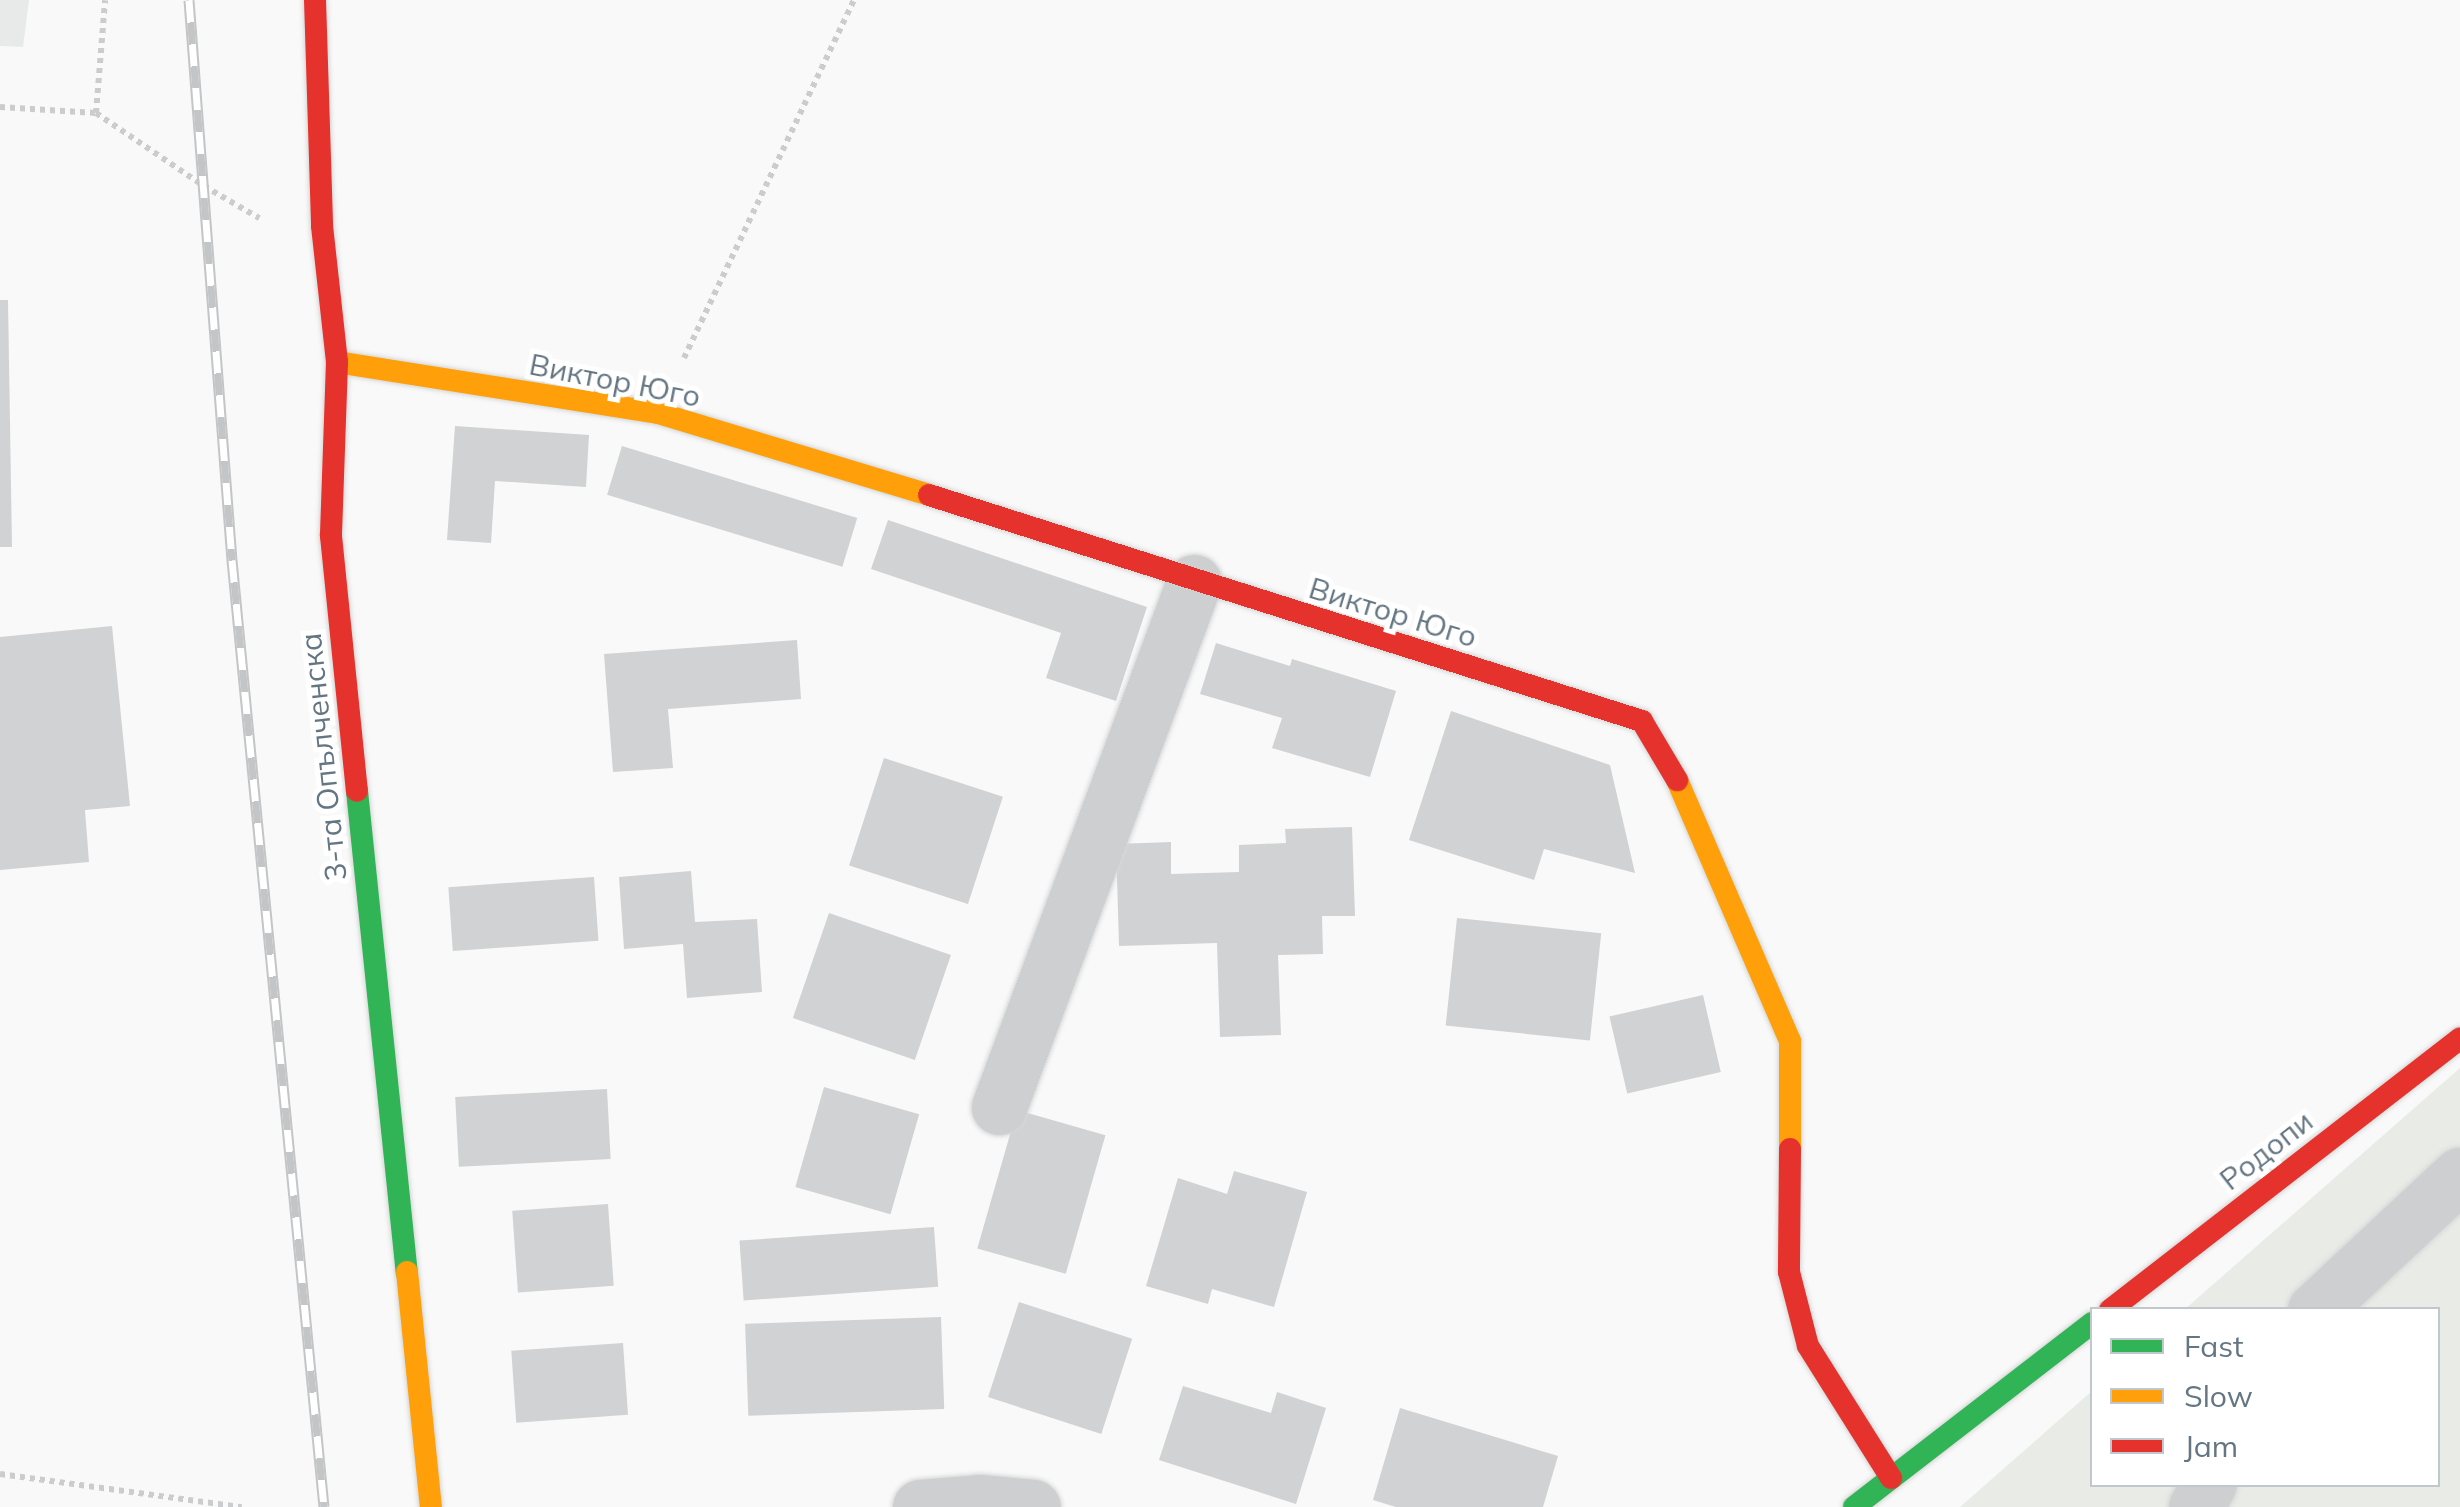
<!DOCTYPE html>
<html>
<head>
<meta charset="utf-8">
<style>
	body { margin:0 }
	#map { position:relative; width:2460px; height:1507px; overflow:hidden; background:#f9f9f9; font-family:Mulish,sans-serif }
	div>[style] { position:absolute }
	.built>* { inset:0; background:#e8e9e9 }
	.green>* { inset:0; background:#e8ebe6 }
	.building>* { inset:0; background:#d0d2d3; transform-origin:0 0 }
	.path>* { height:6px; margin-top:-3px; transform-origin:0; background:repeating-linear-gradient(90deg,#cbcccd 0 5px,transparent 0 10px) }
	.roads { filter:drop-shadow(0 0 2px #d5d6d7) drop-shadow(0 0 2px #d5d6d7) }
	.street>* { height:55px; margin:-27.5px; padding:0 27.5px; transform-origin:27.5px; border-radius:27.5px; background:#cecfd0 }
	.fast>* { height:22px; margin:-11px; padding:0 11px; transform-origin:11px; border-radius:11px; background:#30b455 }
	.slow>* { height:22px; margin:-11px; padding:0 11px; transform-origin:11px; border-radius:11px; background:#ff9f0a }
	.jam>* { height:22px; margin:-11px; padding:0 11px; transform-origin:11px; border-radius:11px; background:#e5322d }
	.rail>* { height:11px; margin-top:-5.5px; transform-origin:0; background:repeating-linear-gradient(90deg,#fff 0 22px,#c3c5c6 0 44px); box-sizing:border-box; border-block:2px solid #c3c5c6 }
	span { translate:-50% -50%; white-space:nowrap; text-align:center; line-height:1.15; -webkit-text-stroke:10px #fff; paint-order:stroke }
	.street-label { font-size:30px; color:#657683 }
	.legend { position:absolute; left:2090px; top:1307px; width:350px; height:180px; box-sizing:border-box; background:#fff; border:2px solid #c1c8cd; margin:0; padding:12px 18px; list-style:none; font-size:30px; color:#657683 }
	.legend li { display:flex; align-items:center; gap:20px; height:50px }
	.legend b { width:50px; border:2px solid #c1c8cd }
</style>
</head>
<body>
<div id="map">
	<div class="built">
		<i style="clip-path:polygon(0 0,29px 0,23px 47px,0 46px)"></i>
	</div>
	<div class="green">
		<i style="clip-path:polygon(2460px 1068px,2460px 1507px,1960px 1507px,2092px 1391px,2092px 1484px,2438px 1484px,2438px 1310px,2185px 1309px)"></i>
	</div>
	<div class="building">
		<i style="clip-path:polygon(0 300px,8px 300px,12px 547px,0 547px)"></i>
		<i style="clip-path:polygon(455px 426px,589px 435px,586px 487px,495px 481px,491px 543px,447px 540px)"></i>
		<i style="left:622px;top:446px;width:246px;height:51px;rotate:17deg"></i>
		<i style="clip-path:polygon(888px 520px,1147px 607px,1116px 701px,1046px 678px,1061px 633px,871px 569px)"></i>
		<i style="clip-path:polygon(112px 626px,130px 806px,85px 810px,89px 862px,0 870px,0 637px)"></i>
		<i style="clip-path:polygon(797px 640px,801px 699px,668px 709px,673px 768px,613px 772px,604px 654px)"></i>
		<i style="clip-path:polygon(1216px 643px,1290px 666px,1292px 659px,1396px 691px,1370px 777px,1272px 748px,1282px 718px,1200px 694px)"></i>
		<i style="clip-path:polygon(1451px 711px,1610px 765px,1635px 873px,1544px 849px,1534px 880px,1409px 840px)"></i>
		<i style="left:884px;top:758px;width:125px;height:113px;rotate:18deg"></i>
		<i style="clip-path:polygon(1352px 827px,1355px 916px,1322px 916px,1323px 954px,1278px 955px,1281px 1035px,1220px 1037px,1217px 943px,1119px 946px,1116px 844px,1171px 842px,1171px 874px,1239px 872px,1239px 845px,1286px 843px,1285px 829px)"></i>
		<i style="clip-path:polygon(691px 871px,695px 922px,757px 919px,762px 992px,687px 998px,683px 944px,624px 949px,619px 877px)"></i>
		<i style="left:594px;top:877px;width:64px;height:146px;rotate:86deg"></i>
		<i style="left:829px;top:913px;width:129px;height:111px;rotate:19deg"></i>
		<i style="left:1457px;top:918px;width:145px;height:108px;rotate:6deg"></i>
		<i style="left:1703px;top:995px;width:79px;height:96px;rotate:77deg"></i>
		<i style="left:824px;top:1087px;width:99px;height:104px;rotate:16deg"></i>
		<i style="left:607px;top:1089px;width:70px;height:152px;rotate:87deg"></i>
		<i style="left:1017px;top:1110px;width:92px;height:144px;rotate:16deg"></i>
		<i style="clip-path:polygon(1234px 1171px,1307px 1192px,1274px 1307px,1212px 1289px,1208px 1304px,1146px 1286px,1178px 1178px,1227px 1194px)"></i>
		<i style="left:608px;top:1204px;width:82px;height:96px;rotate:86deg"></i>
		<i style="left:934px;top:1227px;width:60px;height:195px;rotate:86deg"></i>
		<i style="left:1019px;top:1302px;width:119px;height:100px;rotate:18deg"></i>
		<i style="left:941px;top:1317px;width:92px;height:196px;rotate:88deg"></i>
		<i style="left:623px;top:1343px;width:72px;height:112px;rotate:86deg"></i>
		<i style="clip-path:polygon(1183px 1386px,1271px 1413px,1277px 1392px,1326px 1408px,1296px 1504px,1159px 1460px)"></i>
		<i style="clip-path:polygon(1400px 1408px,1558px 1456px,1543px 1507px,1396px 1507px,1373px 1500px)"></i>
	</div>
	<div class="path">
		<i style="left:0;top:107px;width:96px;rotate:3.6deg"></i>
		<i style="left:96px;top:113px;width:113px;rotate:-85.4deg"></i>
		<i style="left:96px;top:113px;width:130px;rotate:34.1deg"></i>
		<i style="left:204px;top:186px;width:64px;rotate:30.2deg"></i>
		<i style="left:684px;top:358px;width:396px;rotate:-64.6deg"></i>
		<i style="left:0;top:1474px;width:244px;rotate:7.8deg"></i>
	</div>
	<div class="roads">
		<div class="street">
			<i style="left:999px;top:1107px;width:560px;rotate:-69.62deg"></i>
			<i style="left:2315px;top:1310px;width:198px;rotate:-43deg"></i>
			<i style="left:920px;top:1507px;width:59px;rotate:-4.8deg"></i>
			<i style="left:979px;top:1502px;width:54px;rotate:5.3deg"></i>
			<i style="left:2196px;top:1507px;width:26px;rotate:-61deg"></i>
		</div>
		<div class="fast">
			<i style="left:357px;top:791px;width:484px;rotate:84.1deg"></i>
			<i style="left:1854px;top:1507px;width:301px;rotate:-37.7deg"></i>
		</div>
		<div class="slow">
			<i style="left:337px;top:362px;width:325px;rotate:9deg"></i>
			<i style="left:658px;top:413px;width:283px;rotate:16.8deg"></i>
			<i style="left:1677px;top:780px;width:284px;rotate:66.6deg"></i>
			<i style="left:1790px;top:1041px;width:108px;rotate:90deg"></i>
			<i style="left:407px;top:1272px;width:236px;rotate:84.2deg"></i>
		</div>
		<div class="jam">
			<i style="left:315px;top:0;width:226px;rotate:88.2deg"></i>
			<i style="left:322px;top:226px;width:137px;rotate:83.7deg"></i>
			<i style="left:337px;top:362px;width:174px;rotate:92deg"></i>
			<i style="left:331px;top:536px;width:256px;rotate:84.2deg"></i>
			<i style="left:929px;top:495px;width:748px;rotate:17.59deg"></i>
			<i style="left:1642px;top:721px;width:69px;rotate:59.3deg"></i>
			<i style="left:1790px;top:1149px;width:123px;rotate:90.5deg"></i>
			<i style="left:1789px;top:1272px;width:76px;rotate:75.6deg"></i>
			<i style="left:1808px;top:1346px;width:156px;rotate:57.8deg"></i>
			<i style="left:2110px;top:1310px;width:443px;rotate:-37.8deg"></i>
		</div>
	</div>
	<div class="rail">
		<i style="left:189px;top:0;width:562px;rotate:85.61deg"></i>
		<i style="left:232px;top:560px;width:951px;rotate:84.45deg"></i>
	</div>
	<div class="street-label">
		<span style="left:615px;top:380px;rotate:11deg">Виктор Юго</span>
		<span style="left:1393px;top:612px;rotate:17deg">Виктор Юго</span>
		<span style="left:323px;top:757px;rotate:-96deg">3-та Опълченска</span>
		<span style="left:2266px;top:1150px;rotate:-38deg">Родопи</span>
	</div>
	<ul class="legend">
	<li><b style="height:12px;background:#30b455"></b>Fast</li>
	<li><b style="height:12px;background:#ff9f0a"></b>Slow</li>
	<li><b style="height:12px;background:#e5322d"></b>Jam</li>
	</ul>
</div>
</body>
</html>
